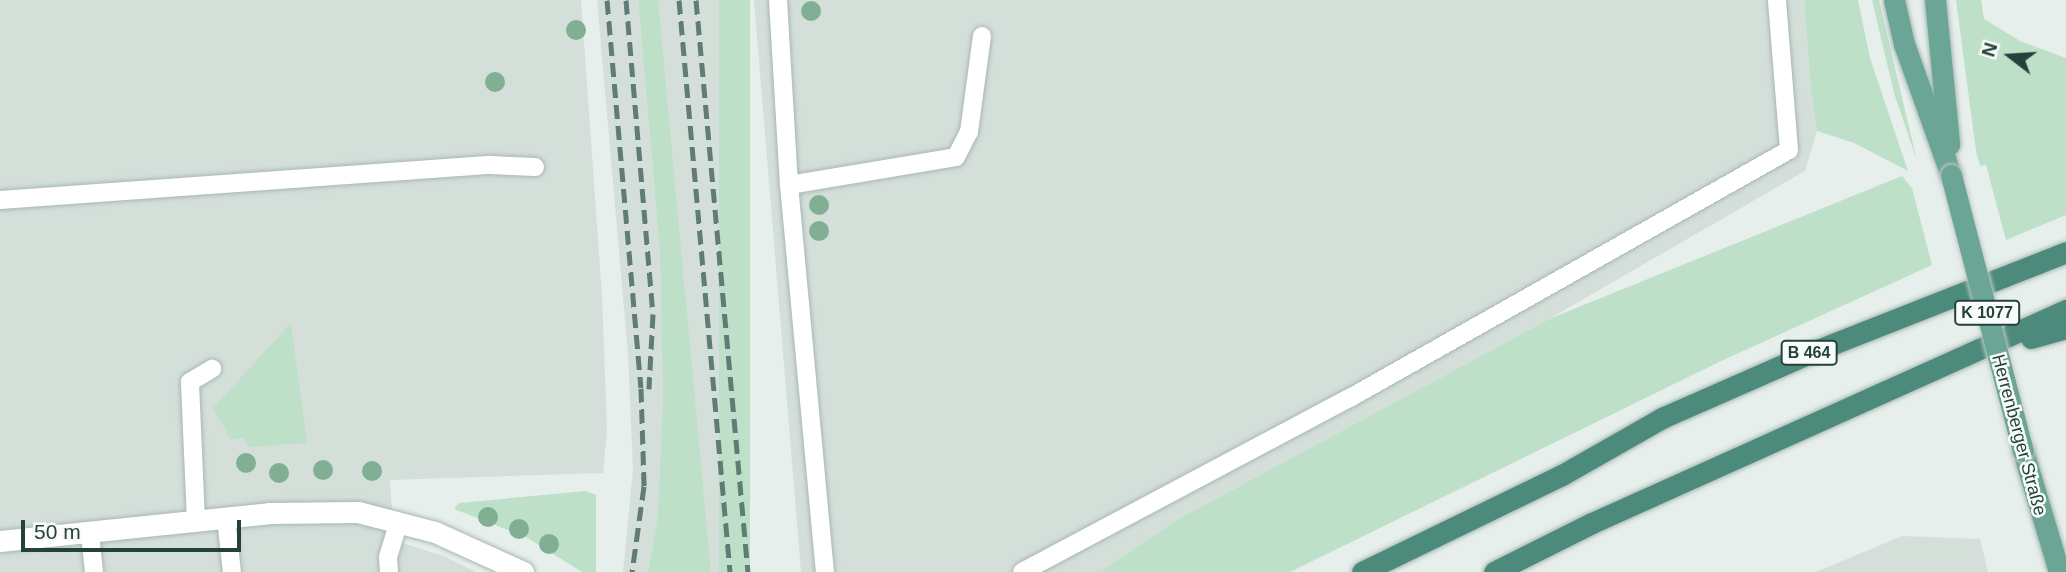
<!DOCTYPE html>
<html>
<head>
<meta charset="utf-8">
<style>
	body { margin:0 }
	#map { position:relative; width:2066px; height:572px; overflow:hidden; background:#e6efeb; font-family:Helvetica,sans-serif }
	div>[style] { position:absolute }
	.built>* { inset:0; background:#d4dfda; transform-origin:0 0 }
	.green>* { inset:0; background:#bfe0c8; transform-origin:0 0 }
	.roads { filter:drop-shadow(0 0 2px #a8b8b2) drop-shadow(0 0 2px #a8b8b2) }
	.service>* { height:18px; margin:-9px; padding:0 9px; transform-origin:9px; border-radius:9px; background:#fff }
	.minor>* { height:21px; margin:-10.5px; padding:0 10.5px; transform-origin:10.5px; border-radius:10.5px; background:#fff }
	.primary>* { height:21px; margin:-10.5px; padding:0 10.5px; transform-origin:10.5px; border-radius:10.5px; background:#6aa596 }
	.trunk>* { height:21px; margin:-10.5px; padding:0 10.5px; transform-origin:10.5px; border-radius:10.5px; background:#4c8a7c }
	.rail>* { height:5px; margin-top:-2.5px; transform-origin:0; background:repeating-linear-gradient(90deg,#5f7d75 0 14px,transparent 0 21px) }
	.bridges { filter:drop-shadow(0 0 2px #c2cac8) drop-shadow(0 0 2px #c2cac8) }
	.primary-bridge>* { height:21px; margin:-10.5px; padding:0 10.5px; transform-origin:10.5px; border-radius:10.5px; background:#6aa596 }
	.trees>* { width:20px; height:20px; margin:-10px; border-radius:50%; background:#80af93 }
	span { translate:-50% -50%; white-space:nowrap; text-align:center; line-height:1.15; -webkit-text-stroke:5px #f7fbf9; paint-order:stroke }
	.shield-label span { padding:2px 5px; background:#f7fbf9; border:2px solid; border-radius:5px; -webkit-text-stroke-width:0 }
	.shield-label { font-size:16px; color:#24423a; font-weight:700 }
	.street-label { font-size:18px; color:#24423a }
	.north { position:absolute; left:1975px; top:21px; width:70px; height:70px; -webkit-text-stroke:5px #f7fbf9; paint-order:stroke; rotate:287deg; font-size:19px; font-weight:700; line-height:28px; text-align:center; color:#24423a }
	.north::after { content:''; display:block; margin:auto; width:24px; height:32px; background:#24423a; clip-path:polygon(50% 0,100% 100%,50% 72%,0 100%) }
	.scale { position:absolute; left:21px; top:520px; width:220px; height:32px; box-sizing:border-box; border:4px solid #24423a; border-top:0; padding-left:9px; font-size:21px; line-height:24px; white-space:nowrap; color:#24423a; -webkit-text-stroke:5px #f7fbf9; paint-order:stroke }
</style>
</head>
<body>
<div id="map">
	<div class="built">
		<i style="clip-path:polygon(0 0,581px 0,602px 296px,607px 430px,603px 473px,390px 480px,394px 540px,446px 557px,476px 572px,0 572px)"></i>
		<i style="clip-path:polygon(597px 0,638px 0,660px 254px,663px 398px,658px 515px,648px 572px,623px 572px,633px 470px,628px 354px)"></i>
		<i style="left:658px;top:0;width:61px;height:574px"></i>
		<i style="clip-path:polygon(754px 0,1804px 0,1811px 93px,1817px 131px,1805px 171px,1549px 319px,1182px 517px,1100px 572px,801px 572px)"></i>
		<i style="clip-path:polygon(1902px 536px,1980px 539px,1988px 572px,1816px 572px)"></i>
	</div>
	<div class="green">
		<i style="clip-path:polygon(638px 0,658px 0,711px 572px,648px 572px,658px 515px,663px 398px,660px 254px)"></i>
		<i style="left:719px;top:0;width:31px;height:574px"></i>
		<i style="clip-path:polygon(1804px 0,1858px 0,1870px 58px,1908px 171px,1854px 143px,1817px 131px,1811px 93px)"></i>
		<i style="clip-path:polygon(1872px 0,1879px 0,1917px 161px,1894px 93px)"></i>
		<i style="clip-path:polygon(1956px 0,1981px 0,1984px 19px,2020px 41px,2066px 58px,2066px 215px,2006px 240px,1986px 165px,1980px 166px,1976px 151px)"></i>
		<i style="clip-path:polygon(1902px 176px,1912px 188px,1932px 265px,1717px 363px,1290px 572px,1100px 572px,1182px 517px,1549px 319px)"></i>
		<i style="clip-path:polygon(291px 323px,307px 443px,250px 447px,243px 438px,231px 440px,213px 408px)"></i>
		<i style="clip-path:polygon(586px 491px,596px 495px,596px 572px,582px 572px,526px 537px,454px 509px,459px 503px)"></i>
	</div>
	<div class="roads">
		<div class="service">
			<i style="left:778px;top:0;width:185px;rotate:86.6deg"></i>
			<i style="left:789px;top:185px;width:389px;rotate:84.7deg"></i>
			<i style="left:789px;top:185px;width:169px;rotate:-9.5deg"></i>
			<i style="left:956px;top:157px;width:28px;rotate:-63deg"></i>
			<i style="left:969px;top:132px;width:97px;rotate:-82.3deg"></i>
			<i style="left:0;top:200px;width:492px;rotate:-4.1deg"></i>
			<i style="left:491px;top:165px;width:44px;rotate:2.6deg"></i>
			<i style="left:226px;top:518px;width:54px;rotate:83.7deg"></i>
			<i style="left:196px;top:521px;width:139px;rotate:-92.5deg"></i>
			<i style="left:190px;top:382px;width:26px;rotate:-31deg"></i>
			<i style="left:90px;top:534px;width:38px;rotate:84deg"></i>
			<i style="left:389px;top:572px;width:15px;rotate:-94deg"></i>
			<i style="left:388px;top:557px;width:37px;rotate:-73deg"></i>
			<i style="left:1022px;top:572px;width:369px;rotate:-28deg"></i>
			<i style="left:1348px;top:399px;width:506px;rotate:-29.45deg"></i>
			<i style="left:1789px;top:150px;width:150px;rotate:-94.6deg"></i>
		</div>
		<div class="minor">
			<i style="left:0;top:541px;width:270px;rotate:-5.9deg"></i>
			<i style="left:269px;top:513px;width:89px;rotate:-0.6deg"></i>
			<i style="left:358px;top:512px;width:80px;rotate:14.6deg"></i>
			<i style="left:435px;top:532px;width:97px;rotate:24.4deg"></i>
		</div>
		<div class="primary">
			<i style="left:1894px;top:0;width:45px;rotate:77.2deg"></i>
			<i style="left:1904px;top:44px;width:139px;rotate:70.3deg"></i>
			<i style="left:1935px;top:0;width:145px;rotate:84.4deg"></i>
			<i style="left:2023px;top:451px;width:126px;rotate:73.4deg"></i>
		</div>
		<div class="trunk">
			<i style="left:2031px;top:338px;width:36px;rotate:-16deg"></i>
			<i style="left:1362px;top:572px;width:222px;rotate:-25.9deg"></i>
			<i style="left:1562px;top:475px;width:115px;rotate:-29.7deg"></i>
			<i style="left:1662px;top:418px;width:162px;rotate:-23.7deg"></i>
			<i style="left:1810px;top:353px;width:275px;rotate:-21.5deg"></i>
			<i style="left:1494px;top:572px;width:110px;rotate:-26.6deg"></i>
			<i style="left:1592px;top:523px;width:520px;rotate:-24.2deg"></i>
		</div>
	</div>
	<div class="rail">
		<i style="left:607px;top:0;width:389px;rotate:85deg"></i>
		<i style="left:641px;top:388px;width:98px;rotate:88.2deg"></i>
		<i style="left:644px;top:486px;width:87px;rotate:97.9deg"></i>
		<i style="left:626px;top:0;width:315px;rotate:85.1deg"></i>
		<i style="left:653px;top:314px;width:75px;rotate:93.1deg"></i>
		<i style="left:679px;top:0;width:574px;rotate:84.9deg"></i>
		<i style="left:696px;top:0;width:574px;rotate:84.81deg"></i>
	</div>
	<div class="bridges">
		<div class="primary-bridge">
			<i style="left:1951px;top:175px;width:285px;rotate:75.4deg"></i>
		</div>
	</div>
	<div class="trees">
		<i style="left:811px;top:11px"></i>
		<i style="left:576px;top:30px"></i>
		<i style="left:495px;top:82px"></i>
		<i style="left:819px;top:205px"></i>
		<i style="left:819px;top:231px"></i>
		<i style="left:246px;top:463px"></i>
		<i style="left:323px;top:470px"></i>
		<i style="left:372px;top:471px"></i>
		<i style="left:279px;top:473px"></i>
		<i style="left:488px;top:517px"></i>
		<i style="left:519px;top:529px"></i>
		<i style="left:549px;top:544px"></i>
	</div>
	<div class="shield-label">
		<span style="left:1987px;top:313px">K 1077</span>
		<span style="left:1809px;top:353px">B 464</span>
	</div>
	<div class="street-label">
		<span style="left:2019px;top:435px;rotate:75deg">Herrenberger Straße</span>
	</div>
	<div class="north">N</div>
	<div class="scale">50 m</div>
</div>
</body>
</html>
